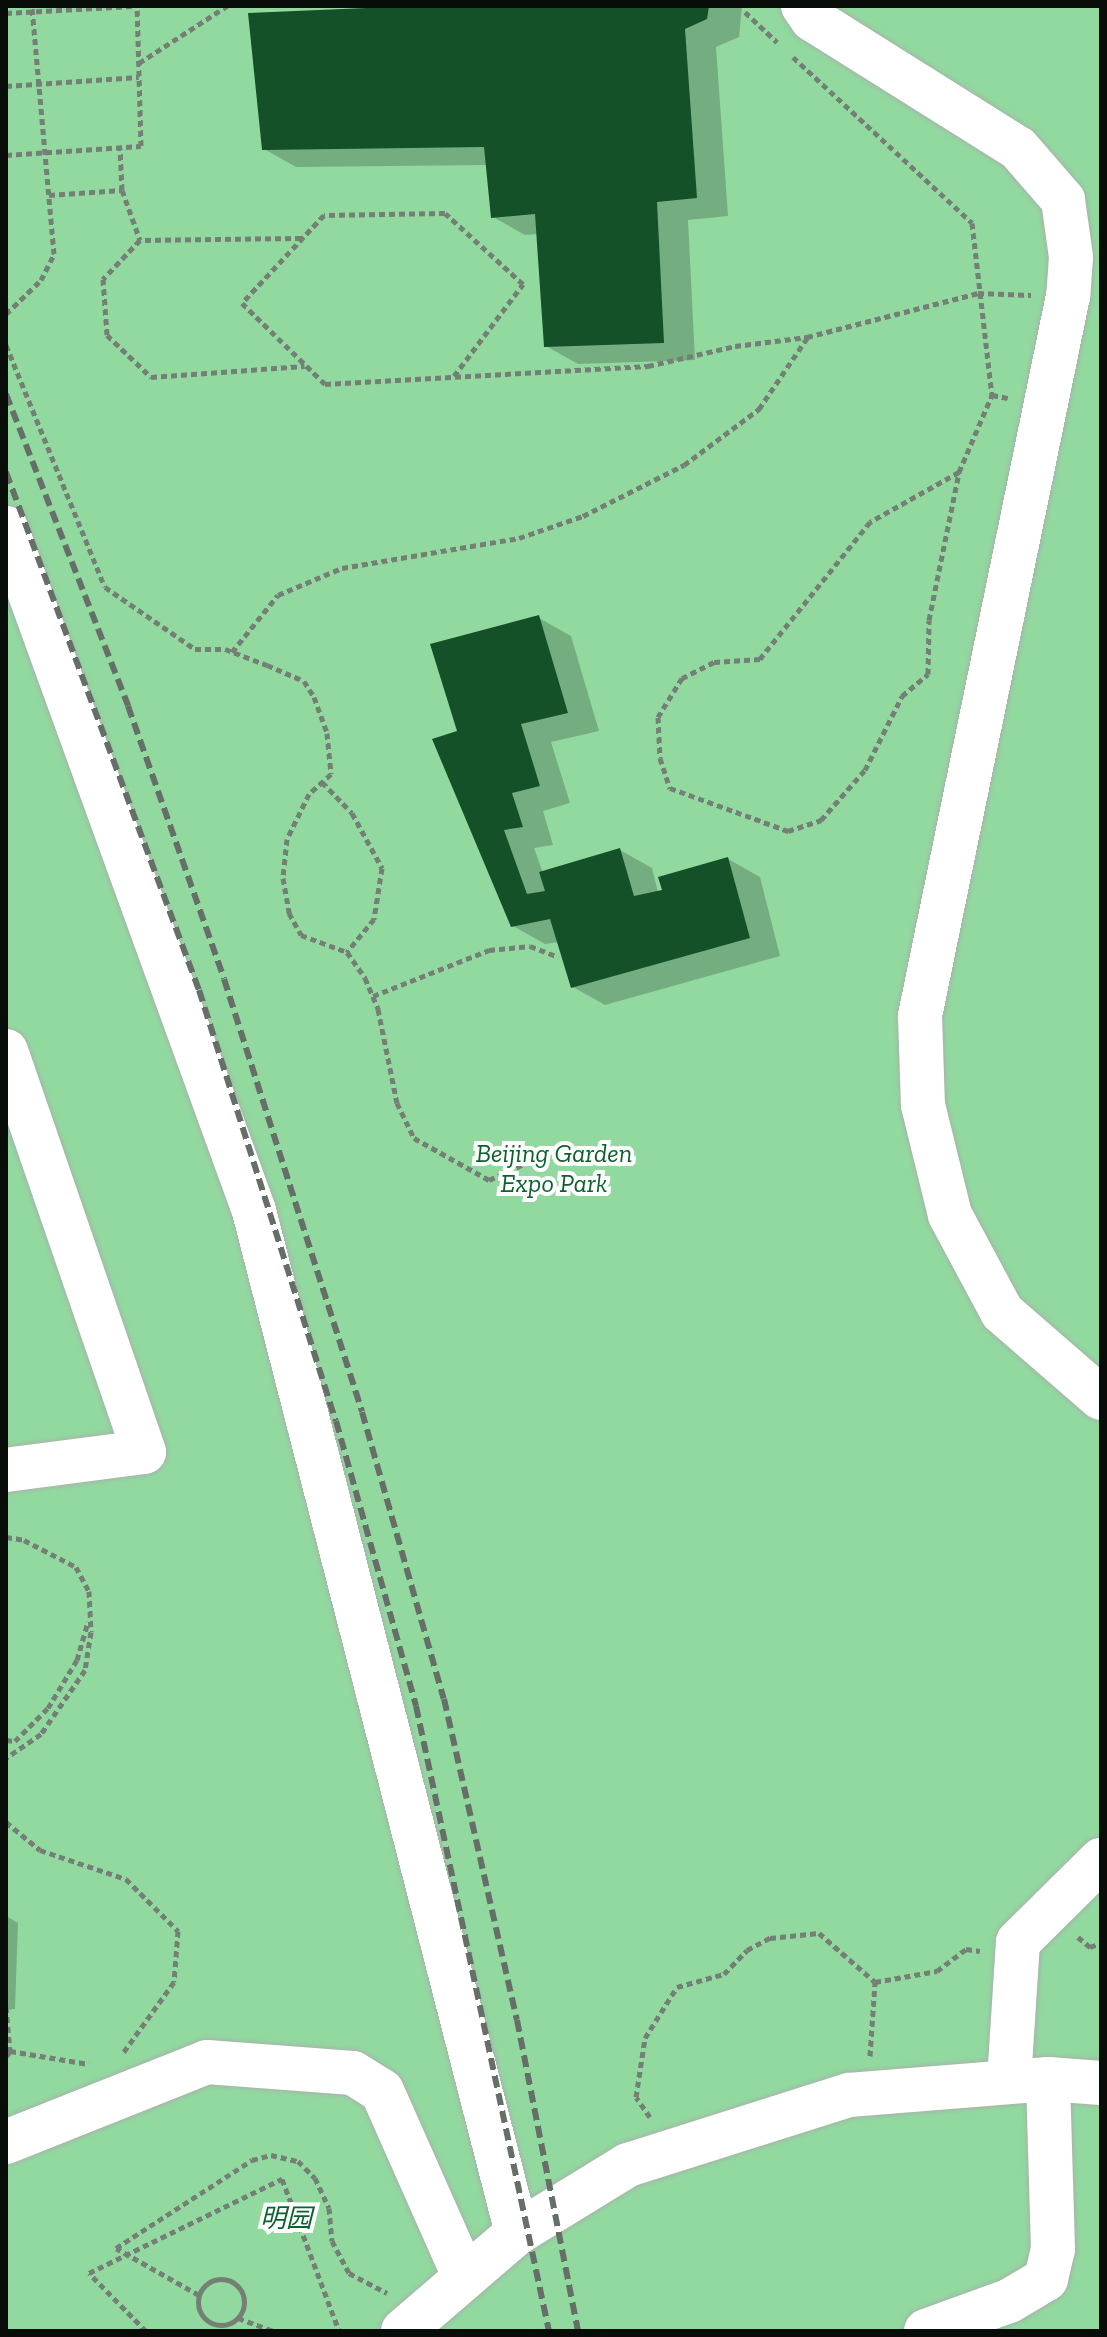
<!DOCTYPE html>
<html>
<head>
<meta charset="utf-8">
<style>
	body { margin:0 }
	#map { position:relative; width:1107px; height:2337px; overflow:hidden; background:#d4e4d7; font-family:"Zilla Slab","Noto Sans SC",serif }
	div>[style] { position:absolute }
	.green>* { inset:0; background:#92d9a0; transform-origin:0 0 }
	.shadow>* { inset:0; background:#0003 }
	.building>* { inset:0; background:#155128 }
	.path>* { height:5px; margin-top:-2.5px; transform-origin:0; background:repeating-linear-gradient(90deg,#747f76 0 6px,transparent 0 10px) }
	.path>.ring { margin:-2.5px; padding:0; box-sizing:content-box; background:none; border:5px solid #747f76; border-radius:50% }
	.roads { filter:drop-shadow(0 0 2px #a5b4a7) drop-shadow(0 0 2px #a5b4a7) }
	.minor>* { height:44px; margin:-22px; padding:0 22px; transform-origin:22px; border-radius:22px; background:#fff }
	.rail>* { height:6px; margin-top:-3px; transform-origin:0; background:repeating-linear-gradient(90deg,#656f67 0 12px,transparent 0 18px) }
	span { translate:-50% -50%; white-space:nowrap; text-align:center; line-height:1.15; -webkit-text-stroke:8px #fff; paint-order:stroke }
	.park-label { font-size:26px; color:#0a632c; font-style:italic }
	.frame { position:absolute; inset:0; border:8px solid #080d09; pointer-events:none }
</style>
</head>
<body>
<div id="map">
	<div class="green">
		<i style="left:6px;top:6px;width:1095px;height:2325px"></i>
	</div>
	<div class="shadow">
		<i style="clip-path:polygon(414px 6px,742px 6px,739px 37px,716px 47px,728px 216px,688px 220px,695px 360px,578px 364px,546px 346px,539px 234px,525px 235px,493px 217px,488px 165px,296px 167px,264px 149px)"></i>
		<i style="clip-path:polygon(539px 618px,571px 636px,599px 731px,551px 742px,570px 803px,543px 811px,553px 845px,534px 848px,543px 873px,620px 850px,652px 868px,658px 892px,728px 859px,760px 877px,780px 956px,605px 1005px,573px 987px,559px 942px,545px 944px,513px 926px,459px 733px)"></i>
		<i style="clip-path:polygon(6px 1916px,18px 1923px,15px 2009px,6px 2010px)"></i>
	</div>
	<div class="building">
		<i style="clip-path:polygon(413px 6px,709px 6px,707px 19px,685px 29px,697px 198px,657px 202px,664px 343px,544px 347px,535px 214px,491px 218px,484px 147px,262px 150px,248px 13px)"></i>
		<i style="clip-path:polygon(539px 615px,568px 713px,521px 724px,540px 786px,512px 793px,523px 827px,504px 830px,527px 894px,545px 891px,539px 872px,620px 848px,634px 896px,662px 890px,658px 877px,728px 857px,750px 938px,571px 988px,550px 919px,511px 927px,432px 739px,457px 731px,430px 644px)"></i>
	</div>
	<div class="path">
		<i style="left:745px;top:12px;width:44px;rotate:43.2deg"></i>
		<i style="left:6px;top:13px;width:127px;rotate:-3.2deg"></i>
		<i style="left:793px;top:57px;width:244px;rotate:42.8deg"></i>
		<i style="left:972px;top:223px;width:173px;rotate:83.4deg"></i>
		<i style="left:992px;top:395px;width:16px;rotate:11deg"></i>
		<i style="left:139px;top:63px;width:105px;rotate:-32.9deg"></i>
		<i style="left:6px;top:86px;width:133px;rotate:-3.9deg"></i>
		<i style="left:6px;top:155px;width:135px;rotate:-3.8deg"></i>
		<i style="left:141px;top:146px;width:140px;rotate:-91.6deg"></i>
		<i style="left:122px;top:190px;width:53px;rotate:70.2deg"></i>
		<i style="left:49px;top:195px;width:73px;rotate:-3.9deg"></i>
		<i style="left:122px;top:190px;width:42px;rotate:-92.7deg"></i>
		<i style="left:301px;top:238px;width:161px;rotate:179.3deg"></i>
		<i style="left:140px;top:240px;width:54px;rotate:133.5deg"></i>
		<i style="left:103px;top:279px;width:56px;rotate:85.9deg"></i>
		<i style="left:107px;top:335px;width:61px;rotate:43.7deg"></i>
		<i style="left:151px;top:377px;width:154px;rotate:-4.1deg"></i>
		<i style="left:6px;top:314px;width:49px;rotate:-44.2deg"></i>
		<i style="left:41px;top:280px;width:29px;rotate:-63deg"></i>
		<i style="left:54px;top:254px;width:249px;rotate:-95.1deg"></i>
		<i style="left:6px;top:345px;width:261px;rotate:67.8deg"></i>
		<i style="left:105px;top:587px;width:109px;rotate:34.6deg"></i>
		<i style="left:195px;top:649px;width:30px"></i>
		<i style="left:225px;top:649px;width:45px;rotate:20.9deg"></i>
		<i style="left:267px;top:665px;width:40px;rotate:23.4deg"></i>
		<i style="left:304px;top:681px;width:19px;rotate:58deg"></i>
		<i style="left:314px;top:697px;width:38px;rotate:70deg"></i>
		<i style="left:327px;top:733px;width:41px;rotate:84.4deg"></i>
		<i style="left:331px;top:774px;width:30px;rotate:138deg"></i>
		<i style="left:309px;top:794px;width:50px;rotate:116.1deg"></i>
		<i style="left:287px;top:839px;width:39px;rotate:96deg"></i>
		<i style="left:283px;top:878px;width:36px;rotate:80deg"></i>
		<i style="left:289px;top:913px;width:25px;rotate:61deg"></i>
		<i style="left:301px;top:935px;width:49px;rotate:20.3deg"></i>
		<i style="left:347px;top:952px;width:32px;rotate:55deg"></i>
		<i style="left:365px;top:978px;width:34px;rotate:67deg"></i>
		<i style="left:378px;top:1009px;width:96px;rotate:78.6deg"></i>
		<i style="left:397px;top:1103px;width:39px;rotate:64deg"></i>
		<i style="left:414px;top:1138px;width:86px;rotate:29.2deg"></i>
		<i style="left:489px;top:1180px;width:69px;rotate:-24.7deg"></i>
		<i style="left:454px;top:376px;width:115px;rotate:-53.1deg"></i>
		<i style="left:523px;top:284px;width:105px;rotate:-137.7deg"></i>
		<i style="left:445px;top:213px;width:121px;rotate:179.1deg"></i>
		<i style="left:324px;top:215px;width:120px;rotate:133deg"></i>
		<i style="left:242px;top:303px;width:116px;rotate:44.3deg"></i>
		<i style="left:325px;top:384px;width:324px;rotate:-3.2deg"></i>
		<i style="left:648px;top:366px;width:89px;rotate:-12.9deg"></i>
		<i style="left:735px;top:346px;width:73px;rotate:-7.1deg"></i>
		<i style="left:807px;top:337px;width:177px;rotate:-14.4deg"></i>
		<i style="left:978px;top:293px;width:53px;rotate:2.2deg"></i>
		<i style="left:959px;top:472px;width:102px;rotate:150.7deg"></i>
		<i style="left:870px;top:522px;width:176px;rotate:128.8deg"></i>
		<i style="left:760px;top:659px;width:46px;rotate:176.3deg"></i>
		<i style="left:714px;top:662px;width:36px;rotate:153deg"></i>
		<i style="left:682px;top:678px;width:46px;rotate:121.6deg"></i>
		<i style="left:658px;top:717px;width:41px;rotate:87.2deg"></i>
		<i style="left:660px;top:758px;width:32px;rotate:72deg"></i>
		<i style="left:670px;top:788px;width:126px;rotate:20deg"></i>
		<i style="left:788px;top:831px;width:35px;rotate:-18deg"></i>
		<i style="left:821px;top:820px;width:67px;rotate:-48.7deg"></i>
		<i style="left:865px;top:770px;width:83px;rotate:-63.4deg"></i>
		<i style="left:902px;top:696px;width:34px;rotate:-40deg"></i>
		<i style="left:928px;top:674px;width:54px;rotate:-88.9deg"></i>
		<i style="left:929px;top:620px;width:151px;rotate:-78.5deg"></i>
		<i style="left:959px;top:472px;width:84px;rotate:-66.8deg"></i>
		<i style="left:232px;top:652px;width:73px;rotate:-51.1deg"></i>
		<i style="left:278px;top:595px;width:69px;rotate:-22.9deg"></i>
		<i style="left:342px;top:568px;width:180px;rotate:-9.6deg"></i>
		<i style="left:519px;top:538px;width:68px;rotate:-19deg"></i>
		<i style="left:583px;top:516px;width:113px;rotate:-26.8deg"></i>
		<i style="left:684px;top:465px;width:94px;rotate:-36.7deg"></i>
		<i style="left:759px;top:409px;width:86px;rotate:-55.9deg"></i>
		<i style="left:322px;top:782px;width:43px;rotate:45.9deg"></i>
		<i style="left:352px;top:813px;width:63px;rotate:61.4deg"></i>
		<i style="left:382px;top:868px;width:52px;rotate:98.9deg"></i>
		<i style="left:374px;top:919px;width:43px;rotate:129.3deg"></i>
		<i style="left:373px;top:996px;width:125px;rotate:-21.6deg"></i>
		<i style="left:489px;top:950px;width:41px;rotate:-5.6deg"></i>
		<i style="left:530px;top:946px;width:30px;rotate:21deg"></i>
		<i style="left:6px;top:1537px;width:18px;rotate:9deg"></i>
		<i style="left:24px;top:1540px;width:59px;rotate:27.4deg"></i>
		<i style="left:76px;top:1567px;width:27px;rotate:62deg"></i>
		<i style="left:89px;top:1591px;width:41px;rotate:87.2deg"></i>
		<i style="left:91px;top:1632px;width:38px;rotate:99deg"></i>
		<i style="left:85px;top:1670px;width:78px;rotate:124.5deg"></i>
		<i style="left:41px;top:1734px;width:42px;rotate:145.6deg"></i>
		<i style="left:6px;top:1740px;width:9px;rotate:6deg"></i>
		<i style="left:15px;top:1741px;width:47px;rotate:-45deg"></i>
		<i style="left:48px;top:1708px;width:56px;rotate:-58.9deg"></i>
		<i style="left:77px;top:1660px;width:40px;rotate:-74deg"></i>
		<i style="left:6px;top:1822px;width:44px;rotate:39.5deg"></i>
		<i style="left:40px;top:1850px;width:91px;rotate:18.6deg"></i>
		<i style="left:126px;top:1879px;width:74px;rotate:45deg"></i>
		<i style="left:178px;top:1931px;width:51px;rotate:94.5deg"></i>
		<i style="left:174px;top:1982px;width:87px;rotate:125.7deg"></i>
		<i style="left:1078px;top:1937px;width:16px;rotate:40deg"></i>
		<i style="left:1090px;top:1947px;width:12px;rotate:-20deg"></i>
		<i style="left:6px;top:2007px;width:44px;rotate:84.8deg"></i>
		<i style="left:10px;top:2051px;width:7px;rotate:124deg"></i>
		<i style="left:10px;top:2051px;width:80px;rotate:9.3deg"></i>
		<i style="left:870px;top:2056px;width:74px;rotate:-86.1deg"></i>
		<i style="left:650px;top:2117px;width:24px;rotate:-125deg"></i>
		<i style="left:636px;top:2097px;width:60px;rotate:-81.3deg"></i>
		<i style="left:645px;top:2038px;width:60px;rotate:-57.9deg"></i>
		<i style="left:677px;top:1987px;width:49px;rotate:-15.5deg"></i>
		<i style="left:724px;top:1974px;width:33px;rotate:-46deg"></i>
		<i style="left:747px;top:1950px;width:26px;rotate:-28deg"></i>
		<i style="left:770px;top:1938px;width:49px;rotate:-5.8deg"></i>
		<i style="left:819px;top:1933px;width:74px;rotate:41.2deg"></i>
		<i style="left:875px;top:1982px;width:63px;rotate:-10.1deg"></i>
		<i style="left:937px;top:1971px;width:36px;rotate:-37deg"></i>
		<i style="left:966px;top:1949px;width:14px;rotate:8deg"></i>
		<i class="ring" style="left:198px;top:2279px;width:41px;height:41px"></i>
		<i style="left:199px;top:2295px;width:95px;rotate:-150.5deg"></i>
		<i style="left:116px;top:2248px;width:162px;rotate:-32.9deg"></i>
		<i style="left:252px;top:2160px;width:20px;rotate:-15deg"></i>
		<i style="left:271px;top:2155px;width:28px;rotate:13deg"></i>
		<i style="left:298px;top:2161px;width:24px;rotate:45deg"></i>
		<i style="left:315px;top:2178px;width:33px;rotate:65deg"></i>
		<i style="left:329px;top:2208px;width:33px;rotate:85deg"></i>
		<i style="left:332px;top:2241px;width:36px;rotate:62deg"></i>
		<i style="left:349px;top:2273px;width:43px;rotate:27.8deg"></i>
		<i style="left:238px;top:2318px;width:38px;rotate:20deg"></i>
		<i style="left:146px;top:2331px;width:81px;rotate:-134.5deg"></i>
		<i style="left:89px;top:2273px;width:215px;rotate:-26deg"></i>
		<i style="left:282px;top:2179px;width:162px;rotate:69.4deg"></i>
	</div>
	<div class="roads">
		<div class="minor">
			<i style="left:803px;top:6px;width:16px;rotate:55deg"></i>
			<i style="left:812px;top:19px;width:243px;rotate:32.1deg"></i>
			<i style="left:1018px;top:148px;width:69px;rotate:49.1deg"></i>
			<i style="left:1063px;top:200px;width:58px;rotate:82deg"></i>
			<i style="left:1071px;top:257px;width:39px;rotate:94deg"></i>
			<i style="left:1068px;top:296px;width:735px;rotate:101.62deg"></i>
			<i style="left:920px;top:1016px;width:89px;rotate:88.1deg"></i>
			<i style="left:923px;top:1105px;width:113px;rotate:76.2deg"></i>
			<i style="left:950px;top:1215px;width:110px;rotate:61.8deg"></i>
			<i style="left:1002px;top:1312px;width:131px;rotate:41deg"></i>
			<i style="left:6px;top:528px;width:727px;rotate:70.04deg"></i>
			<i style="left:254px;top:1211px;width:1055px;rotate:75.57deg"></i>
			<i style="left:6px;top:1051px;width:424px;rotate:71deg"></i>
			<i style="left:144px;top:1452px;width:139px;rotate:172.6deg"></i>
			<i style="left:1009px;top:2081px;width:139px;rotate:-86.3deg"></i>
			<i style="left:1018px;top:1942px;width:117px;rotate:-44.7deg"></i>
			<i style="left:6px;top:2142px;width:216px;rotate:-21.7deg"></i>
			<i style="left:207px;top:2062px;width:146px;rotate:4.3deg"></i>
			<i style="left:353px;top:2073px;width:34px;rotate:32deg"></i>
			<i style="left:382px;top:2091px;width:202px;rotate:66.1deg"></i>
			<i style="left:403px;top:2331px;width:150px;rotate:-40.7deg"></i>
			<i style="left:517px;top:2233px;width:130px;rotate:-31.5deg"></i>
			<i style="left:628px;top:2165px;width:232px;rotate:-17.6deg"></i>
			<i style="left:849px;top:2095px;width:200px;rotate:-4.6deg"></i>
			<i style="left:1048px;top:2079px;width:53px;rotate:4.3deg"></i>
			<i style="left:926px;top:2331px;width:88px;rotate:-19.9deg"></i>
			<i style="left:1009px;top:2301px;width:43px;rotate:-30.7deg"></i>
			<i style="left:1046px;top:2279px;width:31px;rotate:-77deg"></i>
			<i style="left:1053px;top:2249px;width:170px;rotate:-91.7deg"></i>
		</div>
	</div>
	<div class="rail">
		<i style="left:6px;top:394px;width:335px;rotate:68.6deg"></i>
		<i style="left:128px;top:706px;width:289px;rotate:70.6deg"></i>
		<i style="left:224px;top:979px;width:454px;rotate:72.3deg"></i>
		<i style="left:362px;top:1412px;width:298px;rotate:74.1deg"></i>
		<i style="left:444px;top:1699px;width:329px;rotate:77.2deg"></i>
		<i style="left:517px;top:2020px;width:317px;rotate:78.9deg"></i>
		<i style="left:6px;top:472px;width:553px;rotate:69.57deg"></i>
		<i style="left:199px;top:990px;width:452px;rotate:72.4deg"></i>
		<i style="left:336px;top:1421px;width:296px;rotate:74.3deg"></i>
		<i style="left:416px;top:1706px;width:639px;rotate:77.99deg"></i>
	</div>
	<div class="park-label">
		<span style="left:554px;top:1169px">Beijing Garden<br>Expo Park</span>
		<span style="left:286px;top:2219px">明园</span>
	</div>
	<div class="frame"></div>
</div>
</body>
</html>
